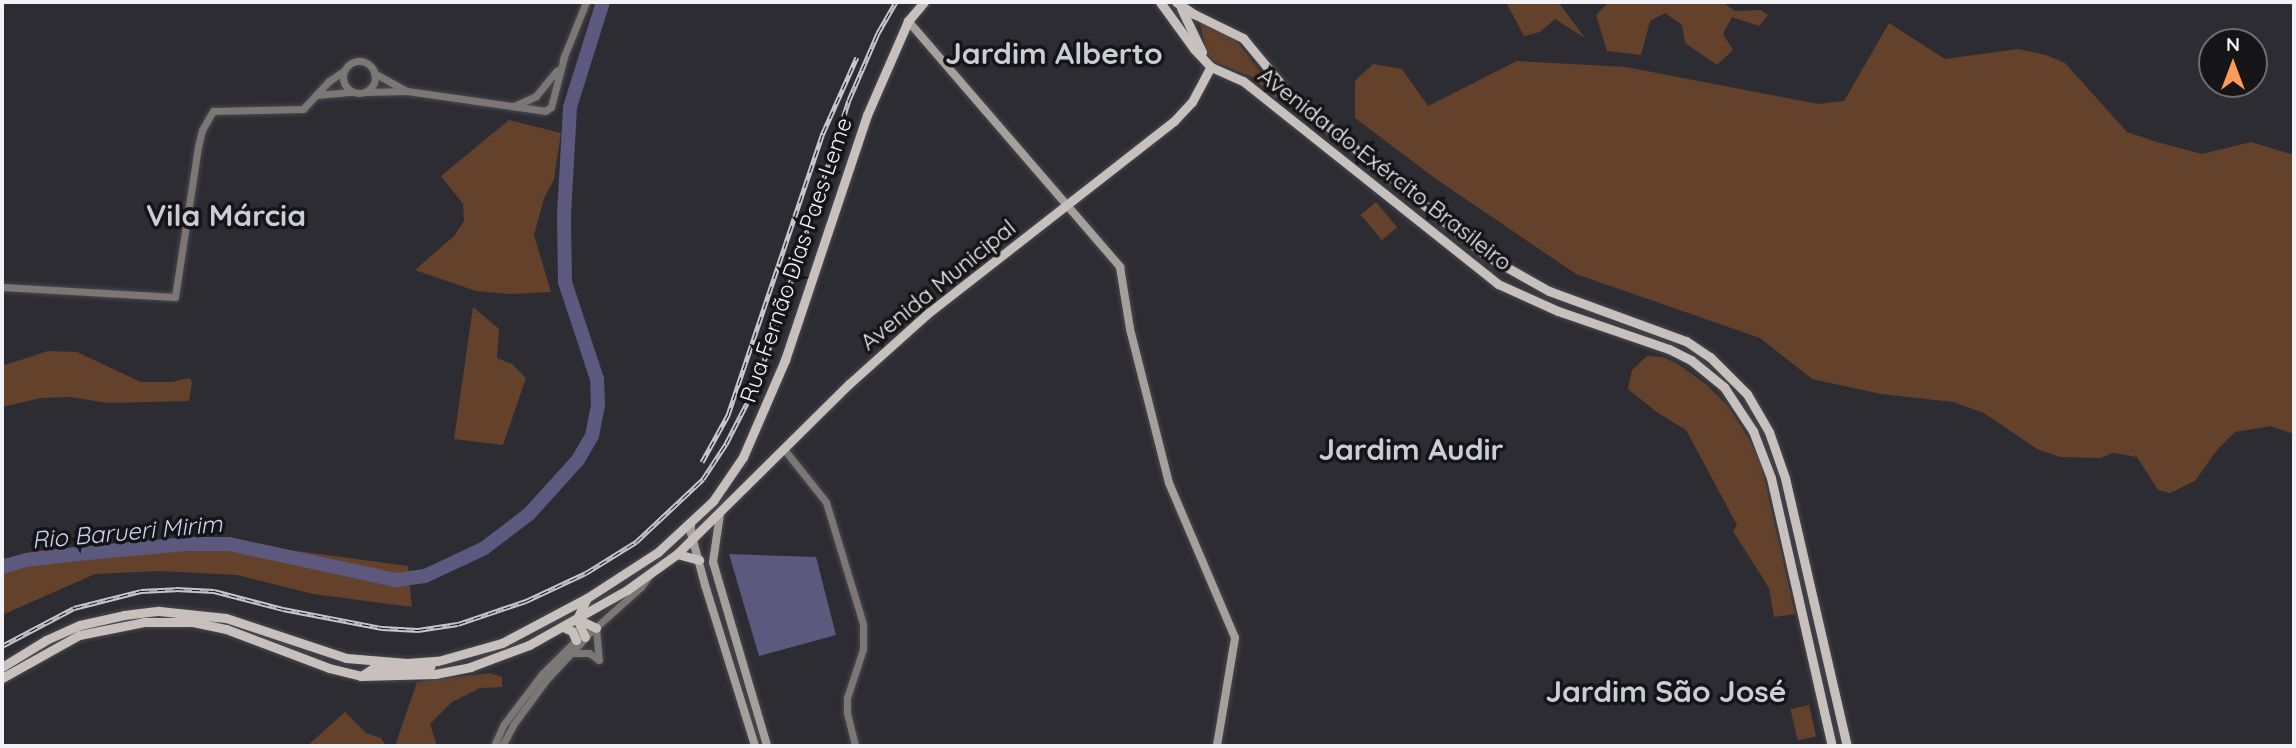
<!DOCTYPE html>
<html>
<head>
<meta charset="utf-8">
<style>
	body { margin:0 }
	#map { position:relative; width:2296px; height:748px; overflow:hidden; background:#2d2c33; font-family:Quicksand,sans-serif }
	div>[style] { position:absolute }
	.green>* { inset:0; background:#64412b; transform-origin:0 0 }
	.water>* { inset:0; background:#5c587e }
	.river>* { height:14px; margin:-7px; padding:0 7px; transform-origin:7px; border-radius:7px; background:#5c587e }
	.roads { filter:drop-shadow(0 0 2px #49484e) drop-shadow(0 0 2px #49484e) }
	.tertiary>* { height:7px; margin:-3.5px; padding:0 3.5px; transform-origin:3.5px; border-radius:3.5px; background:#7a7775 }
	.tertiary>.ring { margin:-3.5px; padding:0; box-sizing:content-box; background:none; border:7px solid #7a7775; border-radius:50% }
	.secondary>* { height:8px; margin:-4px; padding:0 4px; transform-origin:4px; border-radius:4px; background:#a6a09d }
	.primary>* { height:9px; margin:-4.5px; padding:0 4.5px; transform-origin:4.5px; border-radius:4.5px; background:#c8c0bc }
	.rail>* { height:5px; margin-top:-2.5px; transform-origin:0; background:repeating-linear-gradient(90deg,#151518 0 8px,#c5c5ca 0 16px); box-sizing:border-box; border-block:2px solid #c5c5ca }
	span { translate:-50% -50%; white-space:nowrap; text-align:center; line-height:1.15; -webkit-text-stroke:7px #151518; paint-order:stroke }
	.street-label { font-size:23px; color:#f2f2f7 }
	.water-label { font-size:24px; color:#d1cef5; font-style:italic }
	.district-label { font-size:30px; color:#ccccd4; font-weight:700 }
	.frame { position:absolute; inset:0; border:4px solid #f2f2f7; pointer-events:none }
	.north { position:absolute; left:2198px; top:28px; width:70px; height:70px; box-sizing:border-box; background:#151518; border:2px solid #6d6d71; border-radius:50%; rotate:0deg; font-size:19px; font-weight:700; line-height:28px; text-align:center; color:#f2f2f7 }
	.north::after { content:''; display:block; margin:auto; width:24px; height:32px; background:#fe9b59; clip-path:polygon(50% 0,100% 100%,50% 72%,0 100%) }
</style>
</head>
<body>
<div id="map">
	<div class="green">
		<i style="clip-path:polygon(1506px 2px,1558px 2px,1585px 38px,1555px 19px,1540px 32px,1524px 36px)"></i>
		<i style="clip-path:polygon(1609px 2px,1722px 2px,1735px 11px,1760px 10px,1768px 15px,1759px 26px,1732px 17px,1723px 34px,1733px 50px,1717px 65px,1685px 43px,1682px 25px,1665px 13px,1650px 21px,1641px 55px,1607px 51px,1596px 15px)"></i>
		<i style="clip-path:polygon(1200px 23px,1226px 32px,1236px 40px,1280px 98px,1275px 98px,1252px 77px,1213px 61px,1206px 51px)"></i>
		<i style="clip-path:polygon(1889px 23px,1945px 59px,2018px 49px,2046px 55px,2065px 63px,2127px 132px,2157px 142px,2202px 154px,2251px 142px,2294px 155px,2294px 434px,2271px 426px,2235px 432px,2217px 450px,2195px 481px,2170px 493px,2158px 490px,2137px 457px,2113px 453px,2100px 458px,2060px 457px,2037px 449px,1984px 413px,1953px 402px,1881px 394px,1812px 379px,1760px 338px,1576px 274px,1436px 179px,1355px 118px,1355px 81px,1373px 64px,1402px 69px,1428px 106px,1517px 61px,1626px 67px,1818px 104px,1844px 101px)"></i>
		<i style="clip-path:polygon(509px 120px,561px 133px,554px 179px,544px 198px,534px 235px,551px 292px,510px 294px,476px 291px,415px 270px,454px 236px,464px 221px,463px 204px,441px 176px)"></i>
		<i style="left:1376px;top:202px;width:33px;height:20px;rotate:50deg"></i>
		<i style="clip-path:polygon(473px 307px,499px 329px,497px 358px,512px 364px,526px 378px,503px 445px,454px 439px)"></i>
		<i style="clip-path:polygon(48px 351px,77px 352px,141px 382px,172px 382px,190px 378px,192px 382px,189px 401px,108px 403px,70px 397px,41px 398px,2px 407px,2px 366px)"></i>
		<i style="clip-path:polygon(1647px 356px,1663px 357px,1678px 364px,1706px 384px,1728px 406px,1749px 439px,1761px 464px,1795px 614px,1774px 617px,1769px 588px,1733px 531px,1737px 525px,1686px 430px,1658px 413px,1628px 389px,1632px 370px)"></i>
		<i style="clip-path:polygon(214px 540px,408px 566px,412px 607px,313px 594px,237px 575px,159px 571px,95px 574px,2px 615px,2px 559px,36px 551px,130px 542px)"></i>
		<i style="clip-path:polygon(490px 673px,502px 677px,502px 687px,480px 688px,452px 702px,430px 724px,437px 746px,395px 746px,417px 682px)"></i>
		<i style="left:1809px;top:705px;width:32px;height:19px;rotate:77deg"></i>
		<i style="clip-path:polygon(345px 712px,366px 733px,381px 738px,386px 746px,307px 746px)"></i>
	</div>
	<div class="water">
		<i style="clip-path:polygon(729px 554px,816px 557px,836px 635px,759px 656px)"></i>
	</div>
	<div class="river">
		<i style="left:2px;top:567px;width:25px;rotate:-16deg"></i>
		<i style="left:26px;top:560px;width:51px;rotate:-6.7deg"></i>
		<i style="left:77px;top:554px;width:110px;rotate:-5.2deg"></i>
		<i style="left:187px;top:544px;width:42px"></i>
		<i style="left:229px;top:544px;width:171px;rotate:12.2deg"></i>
		<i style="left:396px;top:580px;width:29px;rotate:-8deg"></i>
		<i style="left:425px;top:576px;width:64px;rotate:-25deg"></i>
		<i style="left:483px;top:549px;width:58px;rotate:-37.3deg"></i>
		<i style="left:529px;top:514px;width:73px;rotate:-47.8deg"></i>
		<i style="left:578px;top:460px;width:28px;rotate:-60deg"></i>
		<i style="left:592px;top:436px;width:31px;rotate:-79deg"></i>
		<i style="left:598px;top:406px;width:27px;rotate:-92deg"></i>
		<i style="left:597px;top:379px;width:102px;rotate:-108.3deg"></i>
		<i style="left:565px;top:282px;width:67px;rotate:-90.9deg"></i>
		<i style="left:564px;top:215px;width:108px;rotate:-86.8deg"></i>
		<i style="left:570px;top:107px;width:110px;rotate:-72.6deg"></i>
	</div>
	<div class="roads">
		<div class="tertiary">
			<i style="left:563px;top:59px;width:61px;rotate:-68deg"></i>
			<i class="ring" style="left:343px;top:61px;width:25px;height:25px"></i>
			<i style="left:374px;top:73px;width:38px;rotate:29deg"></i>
			<i style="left:407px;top:91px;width:139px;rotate:8.2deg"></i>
			<i style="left:545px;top:111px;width:7px;rotate:-34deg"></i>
			<i style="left:551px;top:107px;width:52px;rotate:-75.4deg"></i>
			<i style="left:365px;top:92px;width:41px;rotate:-1.4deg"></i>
			<i style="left:316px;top:95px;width:36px;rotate:-5deg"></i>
			<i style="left:514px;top:106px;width:24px;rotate:-24deg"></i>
			<i style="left:536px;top:96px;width:33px;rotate:-51deg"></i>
			<i style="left:2px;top:287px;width:173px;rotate:3.3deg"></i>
			<i style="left:175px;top:297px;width:152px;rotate:-81.3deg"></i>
			<i style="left:198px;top:147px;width:17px;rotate:-77deg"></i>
			<i style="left:202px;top:130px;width:22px;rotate:-60deg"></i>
			<i style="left:213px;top:111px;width:90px;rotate:-1.3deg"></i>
			<i style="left:303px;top:109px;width:38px;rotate:-47deg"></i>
			<i style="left:329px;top:81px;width:18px;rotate:-34deg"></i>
			<i style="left:783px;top:448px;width:69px;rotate:51.5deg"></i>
			<i style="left:826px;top:502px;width:127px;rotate:73.1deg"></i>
			<i style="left:863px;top:624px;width:25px;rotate:90deg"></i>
			<i style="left:863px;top:649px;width:52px;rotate:108.1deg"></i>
			<i style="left:847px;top:698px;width:15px;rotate:90deg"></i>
			<i style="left:847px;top:713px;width:34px;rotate:76deg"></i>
			<i style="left:596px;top:628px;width:32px;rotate:85deg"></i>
			<i style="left:574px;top:653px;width:15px"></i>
			<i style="left:589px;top:653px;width:12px;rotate:35deg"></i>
			<i style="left:494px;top:746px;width:24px;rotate:-66deg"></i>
			<i style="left:504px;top:724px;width:63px;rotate:-52.8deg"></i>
			<i style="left:542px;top:674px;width:44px;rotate:-45deg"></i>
			<i style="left:573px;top:643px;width:13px;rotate:-27deg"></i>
			<i style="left:585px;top:637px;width:75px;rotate:-41.8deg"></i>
			<i style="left:641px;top:587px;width:14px;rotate:-54deg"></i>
			<i style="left:502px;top:746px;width:24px;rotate:-62deg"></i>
			<i style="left:513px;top:725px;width:56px;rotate:-53.7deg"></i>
			<i style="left:546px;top:680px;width:57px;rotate:-47.1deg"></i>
		</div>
		<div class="secondary">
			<i style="left:908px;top:21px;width:325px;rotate:49.2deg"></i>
			<i style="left:1120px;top:267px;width:63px;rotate:80.8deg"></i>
			<i style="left:1130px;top:329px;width:159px;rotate:75.8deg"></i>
			<i style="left:1169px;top:483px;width:168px;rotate:66.9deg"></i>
			<i style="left:1235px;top:638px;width:109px;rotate:99.5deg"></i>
			<i style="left:720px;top:514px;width:49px;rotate:98.3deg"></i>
			<i style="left:713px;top:562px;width:192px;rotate:73.6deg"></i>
			<i style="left:691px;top:523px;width:10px;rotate:90deg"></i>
			<i style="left:691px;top:533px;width:54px;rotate:74.9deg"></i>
			<i style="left:705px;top:585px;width:169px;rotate:72.7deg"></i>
		</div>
		<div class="primary">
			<i style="left:1160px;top:2px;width:58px;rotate:54.1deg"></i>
			<i style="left:1194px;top:49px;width:25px;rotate:47deg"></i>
			<i style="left:1211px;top:67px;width:35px;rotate:24deg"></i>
			<i style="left:1243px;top:81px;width:326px;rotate:38.5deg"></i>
			<i style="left:1498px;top:284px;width:66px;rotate:24.2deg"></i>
			<i style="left:1558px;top:311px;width:117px;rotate:18.9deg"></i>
			<i style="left:1669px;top:349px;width:25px;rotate:27deg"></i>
			<i style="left:1691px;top:360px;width:43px;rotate:39.3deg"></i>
			<i style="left:1724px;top:387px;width:53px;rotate:56.6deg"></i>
			<i style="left:1753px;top:431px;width:50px;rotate:69deg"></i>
			<i style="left:1771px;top:478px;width:275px;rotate:77.2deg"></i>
			<i style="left:1176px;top:2px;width:22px;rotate:34deg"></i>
			<i style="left:1194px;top:14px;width:55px;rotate:26.1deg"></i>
			<i style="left:1243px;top:38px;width:75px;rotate:50.4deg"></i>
			<i style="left:1291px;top:96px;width:251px;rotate:39.3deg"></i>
			<i style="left:1485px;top:255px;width:73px;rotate:29.4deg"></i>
			<i style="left:1549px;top:291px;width:146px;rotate:20.1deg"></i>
			<i style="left:1686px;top:341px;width:29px;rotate:34deg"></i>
			<i style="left:1710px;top:357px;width:52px;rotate:45deg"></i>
			<i style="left:1747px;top:394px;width:44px;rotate:59.9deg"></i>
			<i style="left:1769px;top:432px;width:49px;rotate:70.8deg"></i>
			<i style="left:1785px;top:478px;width:275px;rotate:77deg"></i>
			<i style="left:1181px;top:8px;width:49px;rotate:64.5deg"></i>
			<i style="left:677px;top:554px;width:23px;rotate:15deg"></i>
			<i style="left:577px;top:619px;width:21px;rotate:25deg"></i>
			<i style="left:563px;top:627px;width:10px;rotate:24deg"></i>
			<i style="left:572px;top:631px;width:10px;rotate:66deg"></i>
			<i style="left:585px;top:637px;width:20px;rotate:-114deg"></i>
			<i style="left:577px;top:619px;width:23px;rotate:-65deg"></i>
			<i style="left:2px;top:667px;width:52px;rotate:-31.5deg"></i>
			<i style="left:46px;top:640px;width:37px;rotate:-24deg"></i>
			<i style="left:80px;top:625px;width:45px;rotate:-12.8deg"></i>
			<i style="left:124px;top:615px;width:35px;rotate:-7deg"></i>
			<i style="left:159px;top:611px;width:67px;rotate:6deg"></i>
			<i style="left:226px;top:618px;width:126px;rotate:18.4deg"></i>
			<i style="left:346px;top:658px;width:61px;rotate:4.7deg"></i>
			<i style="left:407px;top:663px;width:31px;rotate:-4deg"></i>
			<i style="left:438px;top:661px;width:66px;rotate:-15.7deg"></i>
			<i style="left:502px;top:643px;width:96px;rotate:-27.9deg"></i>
			<i style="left:587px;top:598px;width:85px;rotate:-32.9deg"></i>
			<i style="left:658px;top:552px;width:75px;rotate:-42.8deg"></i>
			<i style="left:713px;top:501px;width:53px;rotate:-55.7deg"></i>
			<i style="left:743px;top:457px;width:106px;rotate:-66.6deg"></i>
			<i style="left:785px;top:360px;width:258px;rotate:-71.5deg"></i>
			<i style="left:867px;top:115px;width:103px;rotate:-66.4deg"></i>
			<i style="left:908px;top:21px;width:25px;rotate:-50deg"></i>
			<i style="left:361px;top:676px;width:13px;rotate:-32deg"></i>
			<i style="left:372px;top:669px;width:47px"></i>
			<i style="left:419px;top:669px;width:12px;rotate:-14deg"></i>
			<i style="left:2px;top:678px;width:88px;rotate:-29.2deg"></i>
			<i style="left:79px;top:635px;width:66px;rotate:-11.3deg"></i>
			<i style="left:144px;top:622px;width:49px"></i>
			<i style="left:193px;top:622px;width:34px;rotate:12deg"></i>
			<i style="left:226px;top:629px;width:110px;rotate:20.7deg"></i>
			<i style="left:329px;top:668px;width:33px;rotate:14deg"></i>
			<i style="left:361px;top:676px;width:74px;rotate:-1.5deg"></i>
			<i style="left:435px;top:674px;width:36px;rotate:-11deg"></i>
			<i style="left:470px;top:667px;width:63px;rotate:-20.4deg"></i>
			<i style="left:529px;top:645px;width:112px;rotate:-29.3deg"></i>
			<i style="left:627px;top:590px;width:62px;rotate:-35.8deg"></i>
			<i style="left:677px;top:554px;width:242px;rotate:-44.7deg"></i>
			<i style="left:849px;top:384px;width:105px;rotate:-41.9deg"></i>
			<i style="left:927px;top:314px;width:313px;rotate:-38deg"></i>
			<i style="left:1174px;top:121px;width:26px;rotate:-47deg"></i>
			<i style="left:1192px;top:102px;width:40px;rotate:-62deg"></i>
		</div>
	</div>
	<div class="rail">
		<i style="left:702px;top:462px;width:54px;rotate:-61deg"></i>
		<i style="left:728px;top:415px;width:298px;rotate:-71.4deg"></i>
		<i style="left:823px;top:133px;width:83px;rotate:-65.9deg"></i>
		<i style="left:2px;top:646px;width:81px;rotate:-27.8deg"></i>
		<i style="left:74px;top:608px;width:69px;rotate:-14.2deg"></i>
		<i style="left:141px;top:591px;width:35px;rotate:-3deg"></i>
		<i style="left:176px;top:589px;width:38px;rotate:3deg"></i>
		<i style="left:214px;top:591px;width:71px;rotate:14.6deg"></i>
		<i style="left:283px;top:609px;width:101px;rotate:10.9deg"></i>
		<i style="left:382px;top:628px;width:36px;rotate:3deg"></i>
		<i style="left:418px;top:630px;width:40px;rotate:-8.5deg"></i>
		<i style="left:458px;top:624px;width:72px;rotate:-18.7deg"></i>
		<i style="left:526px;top:601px;width:66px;rotate:-25deg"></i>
		<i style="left:586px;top:573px;width:59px;rotate:-31.8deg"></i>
		<i style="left:636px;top:542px;width:92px;rotate:-43.2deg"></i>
		<i style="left:703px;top:479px;width:42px;rotate:-56.7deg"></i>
		<i style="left:726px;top:444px;width:46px;rotate:-62.9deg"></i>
		<i style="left:747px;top:403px;width:61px;rotate:-68deg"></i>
		<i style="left:770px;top:346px;width:258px;rotate:-72.2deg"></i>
		<i style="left:849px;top:100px;width:73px;rotate:-66.6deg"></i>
		<i style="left:878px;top:33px;width:36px;rotate:-60deg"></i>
	</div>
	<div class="street-label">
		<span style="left:1385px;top:169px;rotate:38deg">Avenida do Exército Brasileiro</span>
		<span style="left:796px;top:260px;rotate:-71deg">Rua Fernão Dias Paes Leme</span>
		<span style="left:938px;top:285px;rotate:-39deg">Avenida Municipal</span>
	</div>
	<div class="water-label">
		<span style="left:127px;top:532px;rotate:-5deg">Rio Barueri Mirim</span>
	</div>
	<div class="district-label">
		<span style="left:1054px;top:53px">Jardim Alberto</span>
		<span style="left:226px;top:215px">Vila Márcia</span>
		<span style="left:1411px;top:449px">Jardim Audir</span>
		<span style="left:1666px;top:691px">Jardim São José</span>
	</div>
	<div class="frame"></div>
	<div class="north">N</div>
</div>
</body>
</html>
